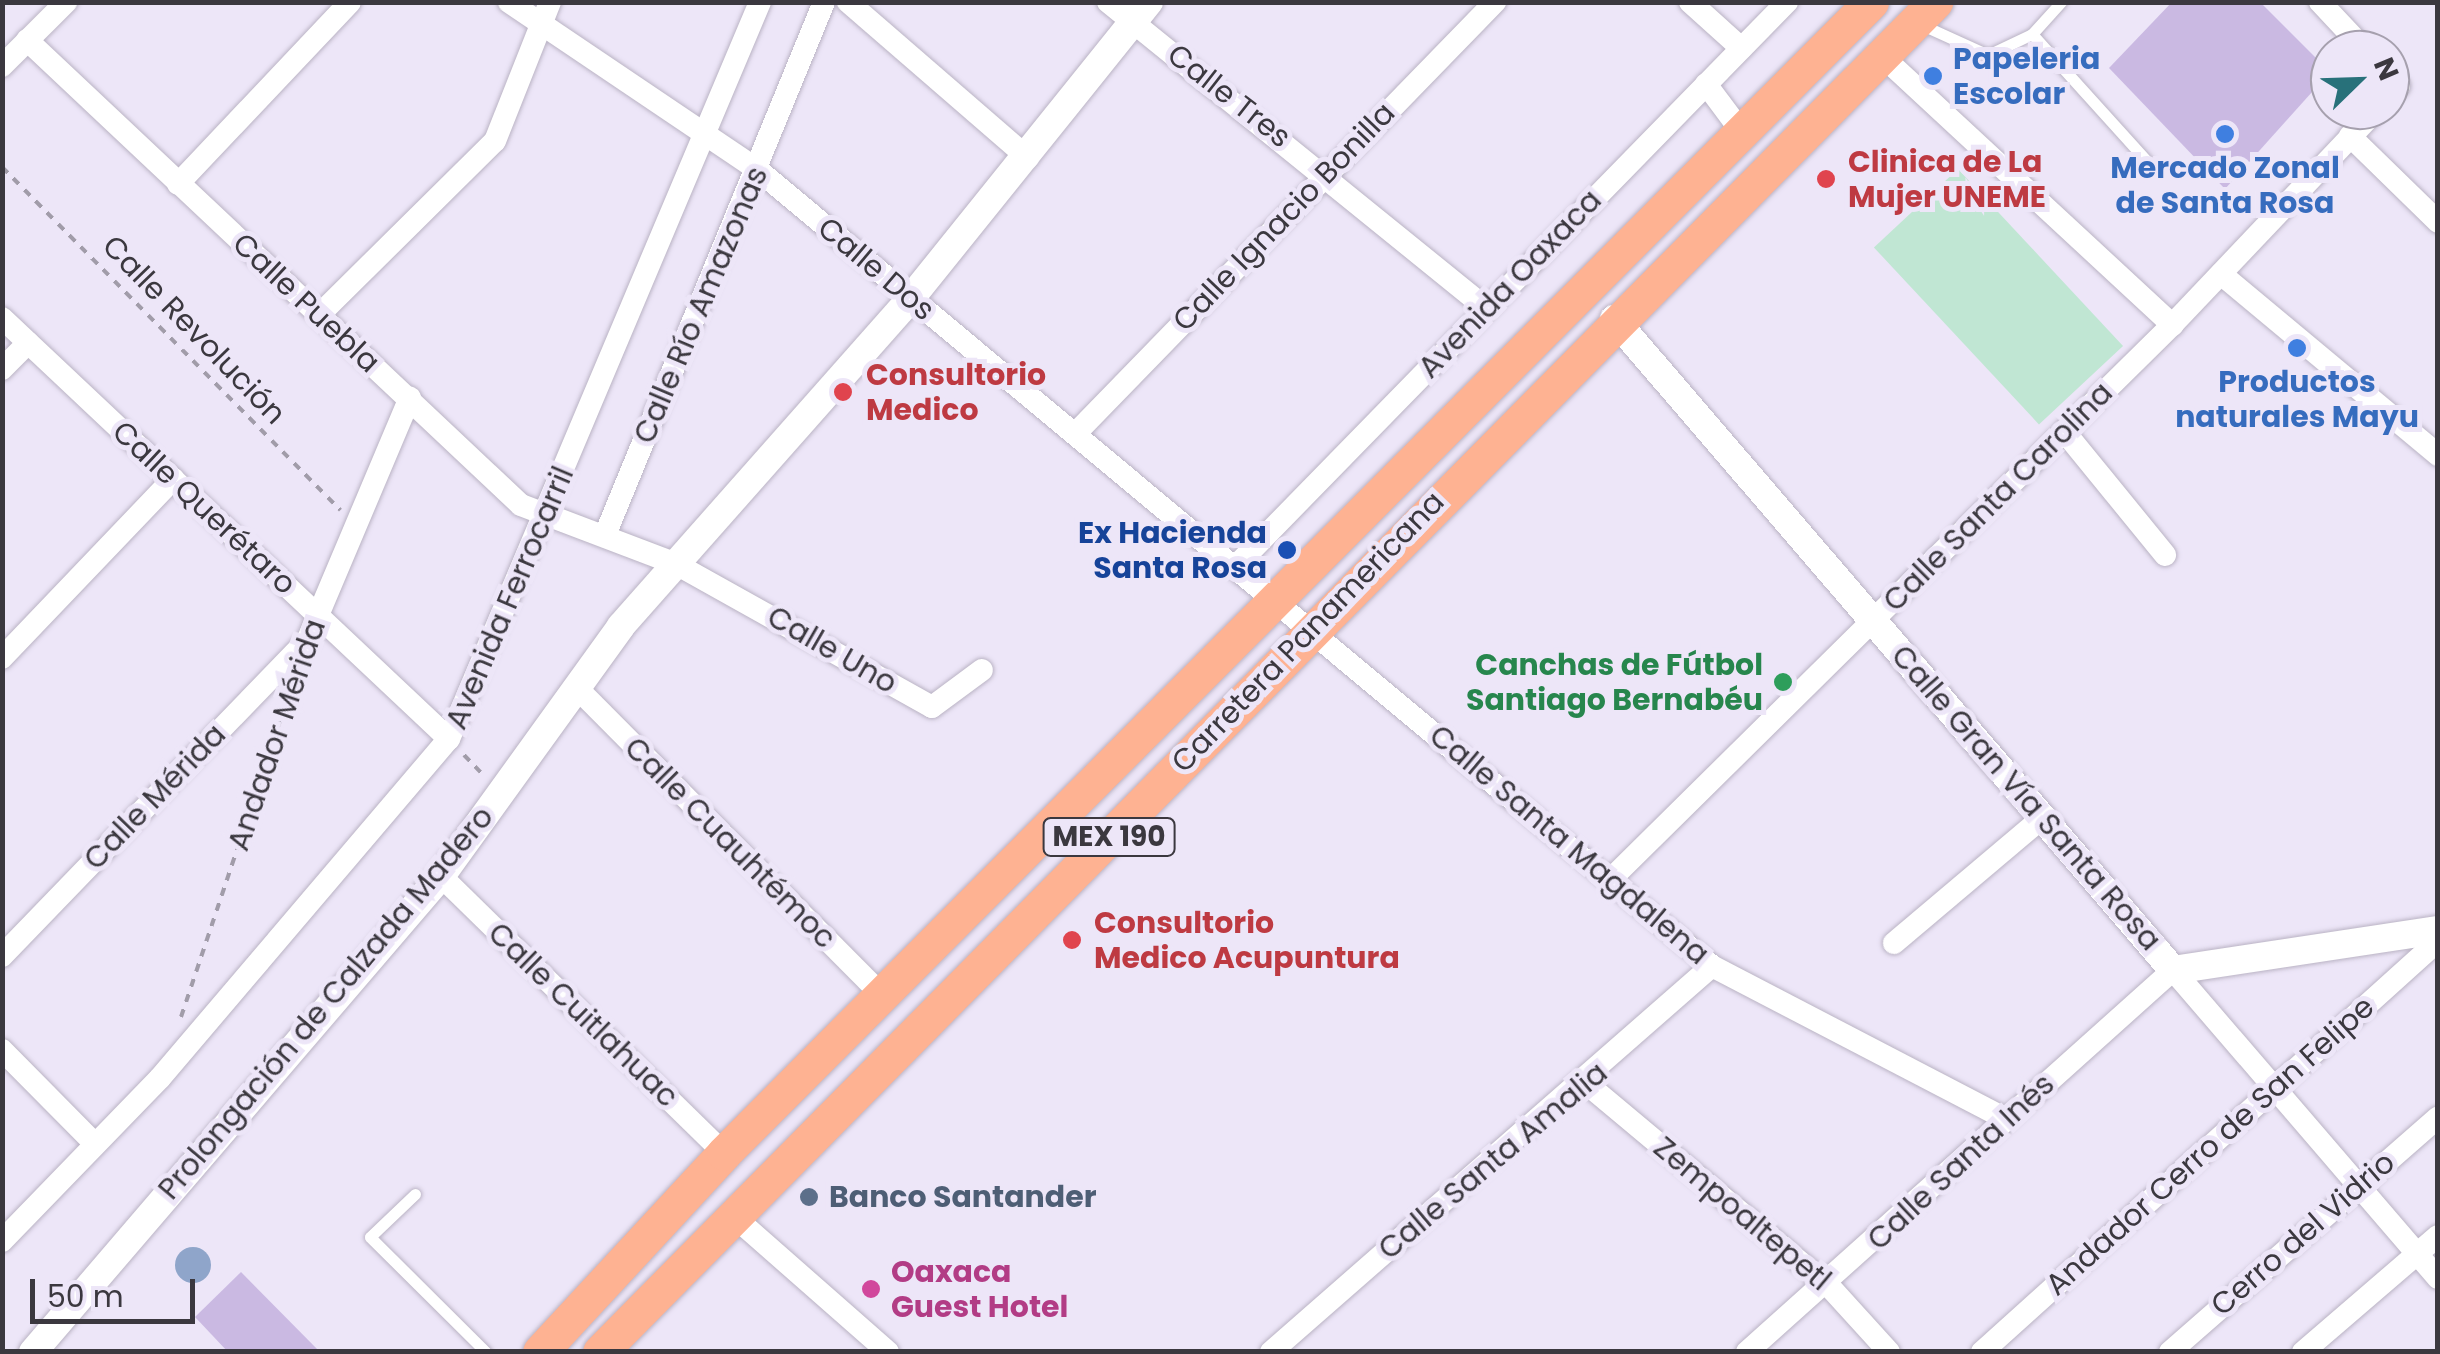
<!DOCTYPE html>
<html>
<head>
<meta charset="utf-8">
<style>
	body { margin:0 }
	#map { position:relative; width:2440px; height:1354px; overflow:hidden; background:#ede6f8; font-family:Poppins,sans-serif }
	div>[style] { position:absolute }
	.green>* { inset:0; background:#c0e6d3; transform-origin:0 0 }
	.water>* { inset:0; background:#8fa5ca }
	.round { border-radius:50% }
	.building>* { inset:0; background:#cab9e2 }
	.path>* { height:4px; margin-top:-2px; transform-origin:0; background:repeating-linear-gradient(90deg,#a19ca9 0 8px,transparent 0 16px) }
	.roads { filter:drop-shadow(0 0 2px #bab3c4) drop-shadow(0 0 2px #bab3c4) }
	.service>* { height:11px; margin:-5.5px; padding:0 5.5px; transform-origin:5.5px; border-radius:5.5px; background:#fff }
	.minor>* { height:22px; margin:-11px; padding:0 11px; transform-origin:11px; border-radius:11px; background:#fff }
	.tertiary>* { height:28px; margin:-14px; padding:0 14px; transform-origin:14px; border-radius:14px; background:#fff }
	.trunk>* { height:35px; margin:-17.5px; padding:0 17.5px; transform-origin:17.5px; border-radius:17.5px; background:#feb292 }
	.dots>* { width:28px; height:28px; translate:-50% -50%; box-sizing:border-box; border:5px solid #ede6f8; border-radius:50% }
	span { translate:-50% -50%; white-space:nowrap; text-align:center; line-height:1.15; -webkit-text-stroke:10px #ede6f8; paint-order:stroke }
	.shield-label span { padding:2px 8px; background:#ede6f8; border:2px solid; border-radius:8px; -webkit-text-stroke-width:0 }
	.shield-label { font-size:28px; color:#3b383f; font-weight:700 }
	.shop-label { font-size:30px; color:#366cbe; font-weight:700 }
	.left { translate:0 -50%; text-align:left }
	.street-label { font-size:30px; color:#3b383f }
	.health-label { font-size:30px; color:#be3a42; font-weight:700 }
	.transit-label { font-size:30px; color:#164399; font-weight:700 }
	.right { translate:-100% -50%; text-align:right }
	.leisure-label { font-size:30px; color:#27864d; font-weight:700 }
	.service-label { font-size:30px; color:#4e5e75; font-weight:700 }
	.hotel-label { font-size:30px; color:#b23c85; font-weight:700 }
	.frame { position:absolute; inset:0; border:5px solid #3b383f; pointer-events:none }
	.north { position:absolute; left:2310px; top:30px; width:100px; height:100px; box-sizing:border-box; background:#ede6f8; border:2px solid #a6a0ae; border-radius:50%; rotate:67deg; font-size:28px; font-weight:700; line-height:40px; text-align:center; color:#3b383f }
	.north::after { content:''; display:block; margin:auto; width:35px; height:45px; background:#28717a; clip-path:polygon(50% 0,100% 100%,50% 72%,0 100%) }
	.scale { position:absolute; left:30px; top:1279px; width:165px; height:45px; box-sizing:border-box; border:5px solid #3b383f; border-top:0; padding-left:12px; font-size:30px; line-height:35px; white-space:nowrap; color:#3b383f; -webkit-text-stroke:8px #ede6f8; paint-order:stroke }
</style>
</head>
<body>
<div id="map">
	<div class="green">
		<i style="left:1958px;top:169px;width:242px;height:115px;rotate:47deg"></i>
	</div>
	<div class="water">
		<i class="round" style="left:175px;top:1247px;width:36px;height:36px"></i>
	</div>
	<div class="building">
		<i style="clip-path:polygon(2172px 2px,2260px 2px,2330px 72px,2225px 189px,2109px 68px)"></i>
		<i style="clip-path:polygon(241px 1272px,320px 1352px,228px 1352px,195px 1317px)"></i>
	</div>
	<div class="path">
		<i style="left:2px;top:167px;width:482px;rotate:45.4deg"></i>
		<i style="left:464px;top:755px;width:30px;rotate:46deg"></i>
		<i style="left:181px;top:1017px;width:346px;rotate:-71.5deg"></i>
	</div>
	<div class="roads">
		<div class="service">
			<i style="left:1920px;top:24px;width:75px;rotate:24.5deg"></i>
			<i style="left:1988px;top:55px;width:49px;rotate:-25.5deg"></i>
			<i style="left:2032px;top:34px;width:43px;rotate:-47.8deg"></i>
			<i style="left:2032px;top:34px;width:181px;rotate:47.9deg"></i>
			<i style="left:415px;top:1194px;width:62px;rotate:136.3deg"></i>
			<i style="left:370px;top:1237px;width:163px;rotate:44.8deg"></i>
		</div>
		<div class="minor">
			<i style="left:509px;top:2px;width:300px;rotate:34deg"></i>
			<i style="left:758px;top:170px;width:1242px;rotate:39.84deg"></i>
			<i style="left:1712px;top:966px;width:329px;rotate:27.5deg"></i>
			<i style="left:848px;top:2px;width:238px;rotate:40.9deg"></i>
			<i style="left:1108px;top:2px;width:486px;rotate:39deg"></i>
			<i style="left:1690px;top:2px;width:69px;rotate:42deg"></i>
			<i style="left:2320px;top:2px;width:66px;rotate:46.8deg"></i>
			<i style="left:27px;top:40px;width:678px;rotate:43.27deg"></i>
			<i style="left:521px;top:505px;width:166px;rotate:20.8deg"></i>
			<i style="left:676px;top:564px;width:293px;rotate:29.2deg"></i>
			<i style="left:932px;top:707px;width:62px;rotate:-36.5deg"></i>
			<i style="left:1882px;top:56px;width:396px;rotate:42.8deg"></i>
			<i style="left:2px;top:66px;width:91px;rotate:-45deg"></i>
			<i style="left:2390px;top:76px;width:13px;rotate:48deg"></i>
			<i style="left:2399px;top:86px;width:13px;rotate:135deg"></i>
			<i style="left:1706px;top:84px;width:59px;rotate:53.3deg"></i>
			<i style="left:2350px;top:136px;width:123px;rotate:44.3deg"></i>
			<i style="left:178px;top:184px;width:250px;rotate:-46.6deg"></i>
			<i style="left:2221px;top:274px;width:283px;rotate:39.8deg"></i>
			<i style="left:319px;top:315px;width:247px;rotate:-44.7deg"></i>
			<i style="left:495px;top:141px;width:149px;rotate:-68.4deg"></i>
			<i style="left:2px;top:318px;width:614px;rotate:43.28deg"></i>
			<i style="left:2px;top:369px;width:37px;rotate:-45deg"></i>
			<i style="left:2064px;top:431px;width:160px;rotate:50.8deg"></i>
			<i style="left:1075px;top:434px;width:603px;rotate:-45.81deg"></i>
			<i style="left:605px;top:535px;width:576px;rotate:-67.66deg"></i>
			<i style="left:1235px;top:567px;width:790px;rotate:-45.67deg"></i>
			<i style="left:2px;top:658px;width:248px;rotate:-46.3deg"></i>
			<i style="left:580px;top:691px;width:427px;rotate:45.2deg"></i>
			<i style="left:441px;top:876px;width:396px;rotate:44.4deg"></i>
			<i style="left:1613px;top:877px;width:786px;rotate:-44.64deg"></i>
			<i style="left:2172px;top:325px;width:296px;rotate:-46.5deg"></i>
			<i style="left:1894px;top:943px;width:195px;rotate:-40.2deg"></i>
			<i style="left:2px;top:956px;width:441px;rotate:-46deg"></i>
			<i style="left:308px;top:639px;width:262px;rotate:-67.1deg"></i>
			<i style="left:2px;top:1050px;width:131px;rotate:45.3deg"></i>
			<i style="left:1587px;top:1084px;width:315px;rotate:39.9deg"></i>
			<i style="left:1829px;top:1286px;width:89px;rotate:47.7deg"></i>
			<i style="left:731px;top:1214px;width:209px;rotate:41.3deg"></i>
			<i style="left:2px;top:1241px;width:227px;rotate:-45.9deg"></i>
			<i style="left:160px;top:1078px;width:445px;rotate:-49.6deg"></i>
			<i style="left:449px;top:739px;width:800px;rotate:-67.12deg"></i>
			<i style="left:1271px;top:1352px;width:586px;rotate:-41.2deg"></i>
			<i style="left:1747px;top:1352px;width:572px;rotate:-41.88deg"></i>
			<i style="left:2173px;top:970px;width:406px;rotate:49.3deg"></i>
			<i style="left:1982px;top:1352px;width:614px;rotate:-42.03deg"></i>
			<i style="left:2170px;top:1352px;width:356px;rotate:-41.2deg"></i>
			<i style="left:2303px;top:1352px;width:178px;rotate:-40.7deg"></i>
		</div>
		<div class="tertiary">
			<i style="left:1614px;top:319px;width:858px;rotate:49.35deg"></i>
			<i style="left:2173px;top:970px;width:268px;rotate:-8.6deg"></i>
			<i style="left:33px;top:1352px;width:627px;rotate:-49.4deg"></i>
			<i style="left:441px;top:876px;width:308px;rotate:-54.2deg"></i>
			<i style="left:621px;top:626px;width:438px;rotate:-48.5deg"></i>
			<i style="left:911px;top:298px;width:380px;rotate:-51.2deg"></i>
		</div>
		<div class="trunk">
			<i style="left:540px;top:1352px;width:271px;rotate:-47.2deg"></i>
			<i style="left:724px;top:1153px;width:1625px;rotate:-45.1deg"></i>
			<i style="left:600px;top:1352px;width:1899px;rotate:-45.32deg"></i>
		</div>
	</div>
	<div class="dots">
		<i style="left:1933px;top:76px;background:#3f7fe0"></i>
		<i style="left:2225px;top:134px;background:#3f7fe0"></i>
		<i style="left:1826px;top:179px;background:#e0444e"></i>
		<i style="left:2297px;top:348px;background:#3f7fe0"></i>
		<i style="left:843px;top:392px;background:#e0444e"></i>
		<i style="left:1287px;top:550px;background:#1a4fb4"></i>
		<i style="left:1783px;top:682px;background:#2e9e5b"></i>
		<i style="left:1072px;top:940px;background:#e0444e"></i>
		<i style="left:809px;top:1197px;background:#5c6f8a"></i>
		<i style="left:871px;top:1289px;background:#d1479c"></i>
	</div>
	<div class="shield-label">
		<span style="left:1109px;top:837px">MEX 190</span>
	</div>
	<div class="shop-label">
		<span class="left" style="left:1953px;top:76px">Papeleria<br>Escolar</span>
		<span style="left:2225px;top:185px">Mercado Zonal<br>de Santa Rosa</span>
		<span style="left:2297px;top:399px">Productos<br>naturales Mayu</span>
	</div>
	<div class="street-label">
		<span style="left:1229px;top:96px;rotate:38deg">Calle Tres</span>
		<span style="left:1284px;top:217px;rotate:-46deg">Calle Ignacio Bonilla</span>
		<span style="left:876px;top:269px;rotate:40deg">Calle Dos</span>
		<span style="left:1510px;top:284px;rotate:-46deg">Avenida Oaxaca</span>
		<span style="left:306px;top:303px;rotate:43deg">Calle Puebla</span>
		<span style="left:701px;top:305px;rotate:-67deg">Calle Río Amazonas</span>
		<span style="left:194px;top:330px;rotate:46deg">Calle Revolución</span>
		<span style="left:1998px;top:497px;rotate:-45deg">Calle Santa Carolina</span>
		<span style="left:204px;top:508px;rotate:43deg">Calle Querétaro</span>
		<span style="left:510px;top:598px;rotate:-67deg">Avenida Ferrocarril</span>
		<span style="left:1308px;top:632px;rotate:-46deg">Carretera Panamericana</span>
		<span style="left:832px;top:650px;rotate:30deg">Calle Uno</span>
		<span style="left:277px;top:735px;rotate:-71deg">Andador Mérida</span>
		<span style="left:155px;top:797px;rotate:-46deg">Calle Mérida</span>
		<span style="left:2026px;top:798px;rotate:49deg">Calle Gran Vía Santa Rosa</span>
		<span style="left:730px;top:843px;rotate:45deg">Calle Cuauhtémoc</span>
		<span style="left:1569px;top:845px;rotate:40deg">Calle Santa Magdalena</span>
		<span style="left:326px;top:1003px;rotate:-50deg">Prolongación de Calzada Madero</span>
		<span style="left:583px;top:1015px;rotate:44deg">Calle Cuitlahuac</span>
		<span style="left:2210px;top:1146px;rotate:-42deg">Andador Cerro de San Felipe</span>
		<span style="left:1493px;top:1161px;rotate:-40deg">Calle Santa Amalia</span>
		<span style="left:1961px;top:1162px;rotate:-43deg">Calle Santa Inés</span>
		<span style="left:1742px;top:1214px;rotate:40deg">Zempoaltepetl</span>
		<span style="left:2303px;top:1234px;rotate:-41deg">Cerro del Vidrio</span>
	</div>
	<div class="health-label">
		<span class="left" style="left:1848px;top:179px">Clinica de La<br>Mujer UNEME</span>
		<span class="left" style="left:866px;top:392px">Consultorio<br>Medico</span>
		<span class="left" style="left:1094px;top:940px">Consultorio<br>Medico Acupuntura</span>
	</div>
	<div class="transit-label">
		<span class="right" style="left:1267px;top:550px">Ex Hacienda<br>Santa Rosa</span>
	</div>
	<div class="leisure-label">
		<span class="right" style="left:1763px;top:682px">Canchas de Fútbol<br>Santiago Bernabéu</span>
	</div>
	<div class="service-label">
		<span class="left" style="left:829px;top:1197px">Banco Santander</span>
	</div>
	<div class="hotel-label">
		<span class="left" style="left:891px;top:1289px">Oaxaca<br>Guest Hotel</span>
	</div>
	<div class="frame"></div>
	<div class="north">N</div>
	<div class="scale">50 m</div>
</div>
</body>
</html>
